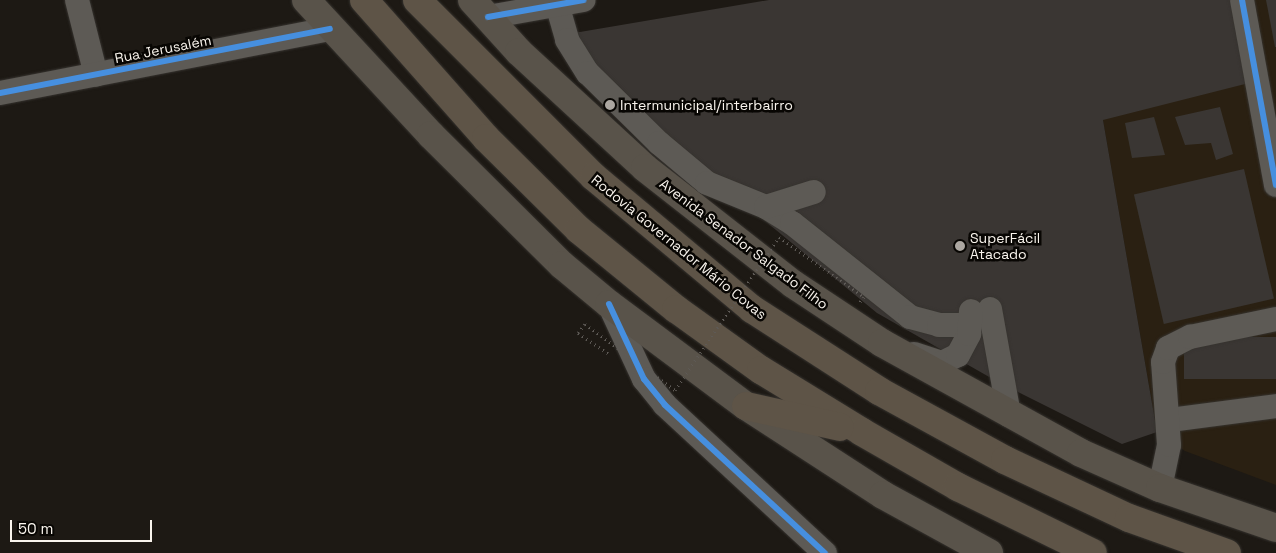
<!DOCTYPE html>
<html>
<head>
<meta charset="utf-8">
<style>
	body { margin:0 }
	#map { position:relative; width:1276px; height:553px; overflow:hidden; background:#1d1914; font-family:"Space Grotesk",sans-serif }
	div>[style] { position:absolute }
	.built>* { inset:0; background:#2a2012 }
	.building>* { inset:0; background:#3a3633; transform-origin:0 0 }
	.path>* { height:3px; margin-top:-1.5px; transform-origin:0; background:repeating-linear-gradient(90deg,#5e5a56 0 1px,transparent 0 5px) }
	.roads { filter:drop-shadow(0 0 1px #36332f) drop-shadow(0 0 1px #36332f) }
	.minor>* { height:24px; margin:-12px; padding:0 12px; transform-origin:12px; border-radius:12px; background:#5d5a55 }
	.major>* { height:28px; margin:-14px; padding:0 14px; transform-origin:14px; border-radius:14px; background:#59534a }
	.highway>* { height:28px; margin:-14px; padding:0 14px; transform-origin:14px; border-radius:14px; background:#5e5447 }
	.path-bridge>* { height:3px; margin-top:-1.5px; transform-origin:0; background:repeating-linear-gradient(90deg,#5e5a56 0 1px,transparent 0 5px) }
	.cycleway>* { height:6px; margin:-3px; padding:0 3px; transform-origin:3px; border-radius:3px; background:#468fdf }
	.dots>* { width:14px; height:14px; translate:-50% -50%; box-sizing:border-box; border:2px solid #080603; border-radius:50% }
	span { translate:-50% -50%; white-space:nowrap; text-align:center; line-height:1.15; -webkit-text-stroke:5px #080603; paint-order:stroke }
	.street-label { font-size:14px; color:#f9f4ed }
	.poi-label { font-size:14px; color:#f9f4ed }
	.left { translate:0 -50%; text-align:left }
	.scale { position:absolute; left:10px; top:520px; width:142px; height:22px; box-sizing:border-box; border:2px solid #f9f4ed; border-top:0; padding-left:6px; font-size:15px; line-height:18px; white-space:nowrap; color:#f9f4ed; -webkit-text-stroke:4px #080603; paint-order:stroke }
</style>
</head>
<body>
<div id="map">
	<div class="built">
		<i style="clip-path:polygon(1231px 0,1276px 0,1276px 485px,1185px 451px,1157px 432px,1103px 120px)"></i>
	</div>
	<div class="building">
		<i style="clip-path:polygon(769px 0,1231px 0,1249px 83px,1103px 120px,1157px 432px,1122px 444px,998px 382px,877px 313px,714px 179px,573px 48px,574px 33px)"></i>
		<i style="clip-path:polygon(1266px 0,1276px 0,1276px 47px,1275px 47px)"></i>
		<i style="clip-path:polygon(1220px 107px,1233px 154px,1216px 160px,1211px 143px,1185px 145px,1175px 117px)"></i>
		<i style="clip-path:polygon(1154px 117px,1165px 155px,1132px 158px,1125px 123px)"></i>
		<i style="left:1244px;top:169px;width:133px;height:113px;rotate:77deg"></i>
		<i style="left:1276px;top:337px;width:42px;height:92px;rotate:90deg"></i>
	</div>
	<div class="path">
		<i style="left:585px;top:324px;width:11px;rotate:128deg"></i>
		<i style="left:578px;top:333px;width:37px;rotate:34deg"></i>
	</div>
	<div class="roads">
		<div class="minor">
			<i style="left:77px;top:0;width:77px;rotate:75.8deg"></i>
			<i style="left:1242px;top:0;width:188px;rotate:79.6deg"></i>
			<i style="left:557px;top:4px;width:37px;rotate:74deg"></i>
			<i style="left:567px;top:40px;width:39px;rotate:58deg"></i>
			<i style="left:588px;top:73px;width:100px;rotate:44.6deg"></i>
			<i style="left:659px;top:143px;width:62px;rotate:39.8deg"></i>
			<i style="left:707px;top:183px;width:64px;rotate:22.1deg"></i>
			<i style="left:766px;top:207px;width:31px;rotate:32deg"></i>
			<i style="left:792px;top:223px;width:151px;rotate:38.5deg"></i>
			<i style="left:910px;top:317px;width:30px;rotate:15deg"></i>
			<i style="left:939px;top:325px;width:31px"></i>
			<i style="left:488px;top:17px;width:97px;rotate:-10.1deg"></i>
			<i style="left:0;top:93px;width:336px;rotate:-11deg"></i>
			<i style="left:766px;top:207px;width:50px;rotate:-17.4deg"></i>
			<i style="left:609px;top:304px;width:83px;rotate:65deg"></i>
			<i style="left:644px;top:379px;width:33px;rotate:51deg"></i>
			<i style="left:665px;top:405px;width:218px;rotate:42.8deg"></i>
			<i style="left:990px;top:309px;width:108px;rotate:79.8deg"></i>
			<i style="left:914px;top:354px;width:29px;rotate:18deg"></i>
			<i style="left:942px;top:363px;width:18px;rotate:-27deg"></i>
			<i style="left:958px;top:355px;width:24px;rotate:-62deg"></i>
			<i style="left:969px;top:334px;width:23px;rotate:-85deg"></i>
			<i style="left:1170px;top:420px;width:107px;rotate:-7.5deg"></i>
			<i style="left:1160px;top:488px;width:44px;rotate:-78.2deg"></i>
			<i style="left:1169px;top:445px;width:83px;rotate:-94.1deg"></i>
			<i style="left:1163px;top:362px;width:15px;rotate:-70deg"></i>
			<i style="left:1168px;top:348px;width:25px;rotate:-27deg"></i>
			<i style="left:1190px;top:337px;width:88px;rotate:-11.8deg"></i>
		</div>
		<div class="major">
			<i style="left:306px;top:0;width:184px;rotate:47.2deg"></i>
			<i style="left:431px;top:135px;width:185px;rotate:44.8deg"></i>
			<i style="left:562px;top:265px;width:61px;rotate:39.7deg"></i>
			<i style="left:609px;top:304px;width:171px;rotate:36.7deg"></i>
			<i style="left:746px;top:406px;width:163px;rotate:33deg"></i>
			<i style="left:883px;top:495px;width:121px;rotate:28.7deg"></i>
			<i style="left:472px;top:0;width:70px;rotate:47.9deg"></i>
			<i style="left:519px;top:52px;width:171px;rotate:42.6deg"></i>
			<i style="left:645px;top:168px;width:188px;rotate:38.1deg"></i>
			<i style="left:793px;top:284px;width:107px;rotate:33.5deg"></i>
			<i style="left:882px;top:343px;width:227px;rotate:28.9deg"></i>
			<i style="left:1081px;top:453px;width:86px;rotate:23.9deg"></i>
			<i style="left:1160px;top:488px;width:123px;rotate:19deg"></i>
		</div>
		<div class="highway">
			<i style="left:364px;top:0;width:184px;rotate:48.5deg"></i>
			<i style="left:486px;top:138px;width:131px;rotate:44.7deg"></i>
			<i style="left:579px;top:230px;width:125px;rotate:39.2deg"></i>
			<i style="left:676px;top:309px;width:105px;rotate:35.7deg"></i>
			<i style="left:761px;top:370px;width:119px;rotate:31.5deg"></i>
			<i style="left:862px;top:432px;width:111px;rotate:29.8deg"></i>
			<i style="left:958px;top:487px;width:150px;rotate:26.1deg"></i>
			<i style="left:417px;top:0;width:250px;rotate:45deg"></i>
			<i style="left:594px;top:177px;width:206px;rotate:39.9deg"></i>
			<i style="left:752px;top:309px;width:151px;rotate:32.8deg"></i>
			<i style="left:879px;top:391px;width:144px;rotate:28.7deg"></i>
			<i style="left:1005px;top:460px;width:137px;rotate:25.1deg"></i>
			<i style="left:1129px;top:518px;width:104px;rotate:19.7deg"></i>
			<i style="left:746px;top:406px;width:96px;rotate:12.6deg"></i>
		</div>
	</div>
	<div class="path-bridge">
		<i style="left:585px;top:324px;width:112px;rotate:36.3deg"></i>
		<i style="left:675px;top:390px;width:185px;rotate:-55.8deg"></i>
		<i style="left:779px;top:237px;width:104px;rotate:35.2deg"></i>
		<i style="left:864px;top:297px;width:8px;rotate:130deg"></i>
	</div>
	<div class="cycleway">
		<i style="left:1242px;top:0;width:188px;rotate:79.6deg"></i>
		<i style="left:488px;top:17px;width:97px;rotate:-10.1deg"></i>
		<i style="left:0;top:93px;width:336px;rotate:-11deg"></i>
		<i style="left:609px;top:304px;width:83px;rotate:65deg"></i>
		<i style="left:644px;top:379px;width:33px;rotate:51deg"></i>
		<i style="left:665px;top:405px;width:218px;rotate:42.8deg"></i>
	</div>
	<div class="dots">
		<i style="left:610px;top:105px;background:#aca7a1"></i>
		<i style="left:960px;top:246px;background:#aca7a1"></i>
	</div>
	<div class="street-label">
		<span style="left:163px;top:49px;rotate:-11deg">Rua Jerusalém</span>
		<span style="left:744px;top:244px;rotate:37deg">Avenida Senador Salgado Filho</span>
		<span style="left:679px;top:247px;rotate:39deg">Rodovia Governador Mário Covas</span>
	</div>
	<div class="poi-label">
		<span class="left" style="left:620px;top:105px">Intermunicipal/interbairro</span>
		<span class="left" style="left:970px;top:246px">SuperFácil<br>Atacado</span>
	</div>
	<div class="scale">50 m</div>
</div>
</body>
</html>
